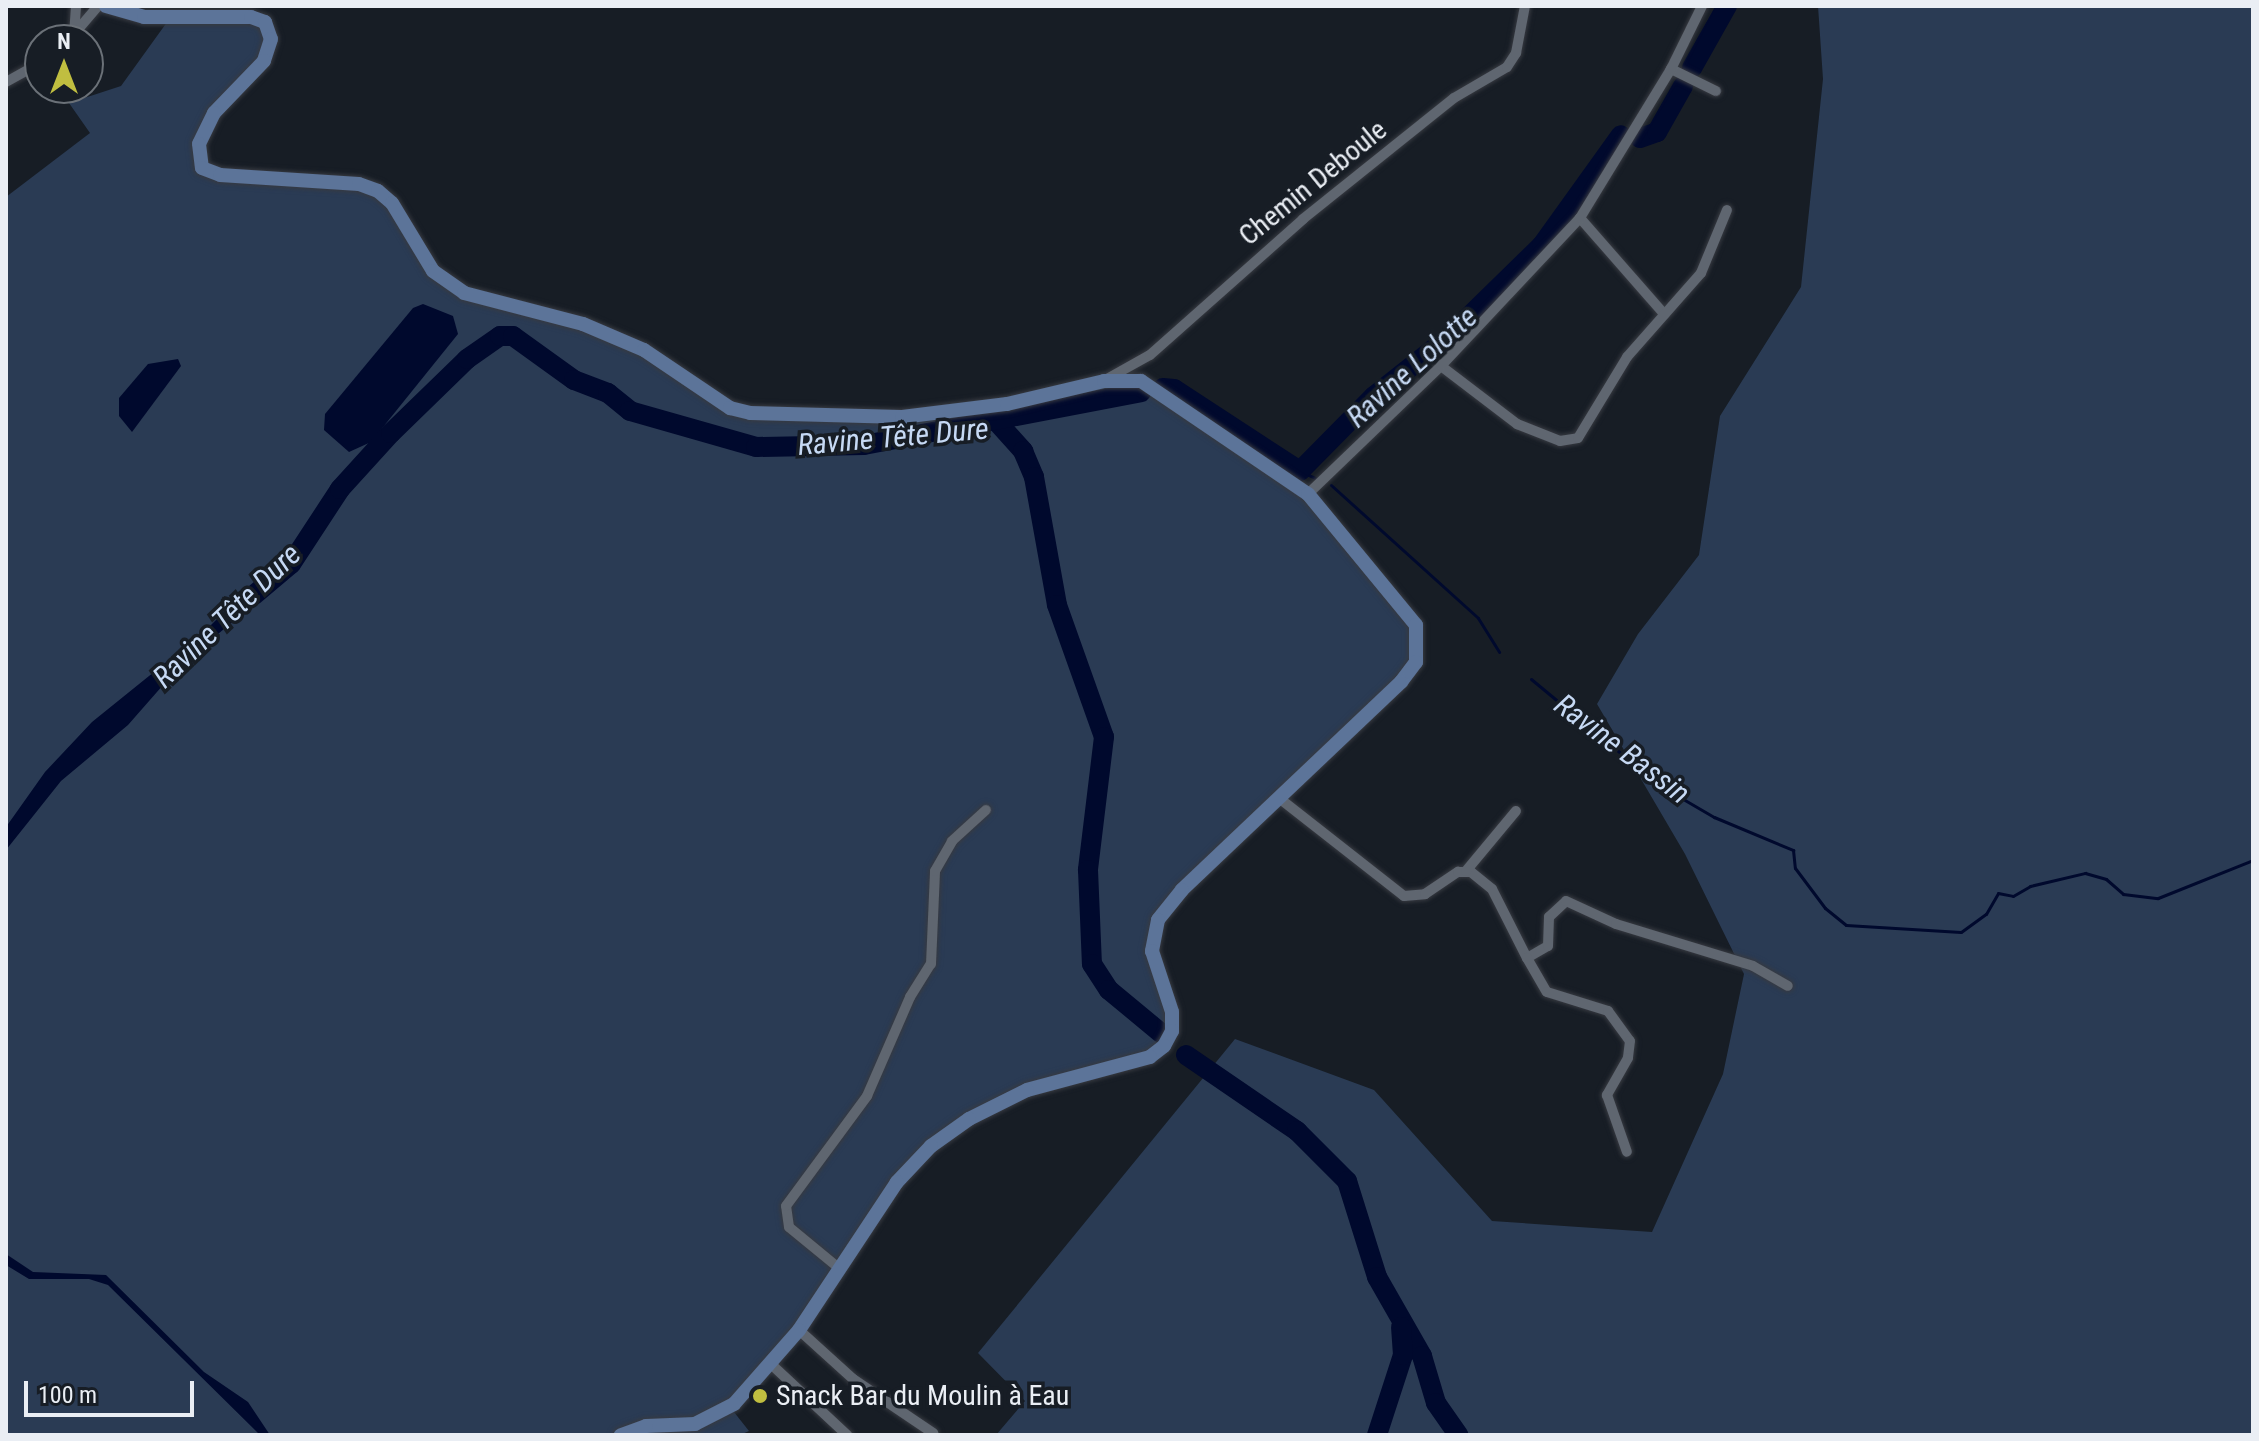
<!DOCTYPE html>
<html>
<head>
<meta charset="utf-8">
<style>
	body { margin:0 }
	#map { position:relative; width:2259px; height:1441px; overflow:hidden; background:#171d25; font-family:"Roboto Condensed",sans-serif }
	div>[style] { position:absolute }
	.green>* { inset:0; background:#2a3b54 }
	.water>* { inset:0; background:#00092d }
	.stream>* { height:3px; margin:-1.5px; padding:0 1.5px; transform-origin:1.5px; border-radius:1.5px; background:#00092d }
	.river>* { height:20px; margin:-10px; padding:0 10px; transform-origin:10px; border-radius:10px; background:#00092d }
	.roads { filter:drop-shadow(0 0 2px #373a41) drop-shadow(0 0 2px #373a41) }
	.street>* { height:10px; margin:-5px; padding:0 5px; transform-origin:5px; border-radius:5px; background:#5f6670 }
	.secondary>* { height:14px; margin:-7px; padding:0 7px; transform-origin:7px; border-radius:7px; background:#5c7499 }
	.dots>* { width:22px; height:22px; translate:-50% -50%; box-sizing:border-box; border:4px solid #171d25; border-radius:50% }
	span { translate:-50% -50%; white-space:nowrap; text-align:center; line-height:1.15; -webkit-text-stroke:7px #171d25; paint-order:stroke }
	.street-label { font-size:28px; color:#eaeef4 }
	.poi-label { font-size:28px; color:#eaeef4 }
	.left { translate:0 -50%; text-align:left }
	.water-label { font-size:30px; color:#c6d9f4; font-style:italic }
	.frame { position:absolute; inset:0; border:8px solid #eaeef4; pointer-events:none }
	.north { position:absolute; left:24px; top:24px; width:80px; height:80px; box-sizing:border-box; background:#171d25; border:2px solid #6b7178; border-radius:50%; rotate:0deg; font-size:22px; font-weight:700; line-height:32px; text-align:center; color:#eaeef4 }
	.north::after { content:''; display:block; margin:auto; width:28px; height:36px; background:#c0be40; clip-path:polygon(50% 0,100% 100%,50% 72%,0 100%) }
	.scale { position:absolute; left:24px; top:1381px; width:170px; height:36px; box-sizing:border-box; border:4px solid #eaeef4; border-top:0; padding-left:10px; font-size:24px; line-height:28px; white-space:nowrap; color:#eaeef4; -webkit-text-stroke:6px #171d25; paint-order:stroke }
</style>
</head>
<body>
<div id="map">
	<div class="green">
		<i style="clip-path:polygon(1818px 6px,2253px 6px,2253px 1435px,996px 1435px,1025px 1401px,978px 1353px,1235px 1039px,1374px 1090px,1492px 1221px,1652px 1232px,1723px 1074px,1744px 974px,1685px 854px,1597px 704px,1638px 634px,1699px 555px,1720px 416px,1801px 287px,1823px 79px)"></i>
		<i style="clip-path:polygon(170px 18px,265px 22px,264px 61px,205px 129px,202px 168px,378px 191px,433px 271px,464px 293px,644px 350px,730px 408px,858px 419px,1132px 379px,1308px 494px,1416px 625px,1416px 662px,1183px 890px,1153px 934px,1172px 1012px,1164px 1046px,1027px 1090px,931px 1146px,799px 1330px,730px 1407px,749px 1431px,740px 1435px,6px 1435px,6px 197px,90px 133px,69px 103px,121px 86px)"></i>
	</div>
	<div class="water">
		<i style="clip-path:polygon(423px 304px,453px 316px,458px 334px,371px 442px,349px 452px,324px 430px,325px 414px,413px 308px)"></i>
		<i style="clip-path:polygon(178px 359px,181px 366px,132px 432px,119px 416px,119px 398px,148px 364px)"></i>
		<i style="clip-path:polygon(274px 581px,271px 589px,178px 668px,128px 725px,61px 781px,6px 850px,6px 827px,45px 772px,92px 722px,206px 630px,246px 590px)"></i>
		<i style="clip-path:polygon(6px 1254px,33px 1272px,106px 1275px,204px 1372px,248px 1402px,270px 1435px,260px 1435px,108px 1285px,89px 1279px,29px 1279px,6px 1265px)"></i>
	</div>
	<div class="stream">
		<i style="left:1300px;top:471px;width:17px;rotate:25deg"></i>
		<i style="left:1331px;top:485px;width:198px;rotate:42.1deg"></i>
		<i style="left:1478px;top:618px;width:40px;rotate:58deg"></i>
		<i style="left:1531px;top:679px;width:166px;rotate:39.6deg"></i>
		<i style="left:1659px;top:785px;width:64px;rotate:30.2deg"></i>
		<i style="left:1714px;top:817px;width:86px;rotate:22.7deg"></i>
		<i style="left:1793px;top:850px;width:18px;rotate:84deg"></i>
		<i style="left:1795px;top:868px;width:50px;rotate:53.1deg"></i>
		<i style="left:1825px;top:908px;width:27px;rotate:39deg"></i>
		<i style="left:1846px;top:925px;width:115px;rotate:3.5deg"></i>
		<i style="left:1961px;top:932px;width:31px;rotate:-36deg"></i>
		<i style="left:1986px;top:914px;width:24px;rotate:-60deg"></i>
		<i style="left:1998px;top:893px;width:15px;rotate:11deg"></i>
		<i style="left:2013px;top:896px;width:20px;rotate:-30deg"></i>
		<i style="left:2030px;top:886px;width:57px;rotate:-13.3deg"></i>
		<i style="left:2085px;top:873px;width:22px;rotate:16deg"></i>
		<i style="left:2106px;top:879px;width:23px;rotate:41deg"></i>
		<i style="left:2123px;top:894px;width:35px;rotate:7deg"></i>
		<i style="left:2158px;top:898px;width:102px;rotate:-21.8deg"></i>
	</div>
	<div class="river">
		<i style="left:1692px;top:68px;width:71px;rotate:-60.6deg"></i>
		<i style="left:1640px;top:138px;width:18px;rotate:-19deg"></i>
		<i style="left:1657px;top:132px;width:53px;rotate:-60.5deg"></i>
		<i style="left:1163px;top:388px;width:11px;rotate:5deg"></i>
		<i style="left:1174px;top:389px;width:150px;rotate:33.1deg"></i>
		<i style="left:1300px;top:471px;width:105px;rotate:-45.4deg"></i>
		<i style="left:1374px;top:396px;width:90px;rotate:-38.3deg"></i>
		<i style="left:1445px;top:340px;width:136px;rotate:-44.4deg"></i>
		<i style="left:1542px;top:245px;width:135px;rotate:-54.3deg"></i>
		<i style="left:998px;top:423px;width:38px;rotate:48deg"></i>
		<i style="left:1023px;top:451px;width:28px;rotate:67deg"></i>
		<i style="left:1034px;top:477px;width:130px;rotate:79.8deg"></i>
		<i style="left:1057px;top:605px;width:140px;rotate:70.4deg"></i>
		<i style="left:1104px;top:737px;width:134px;rotate:96.9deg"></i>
		<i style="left:1088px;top:870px;width:94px;rotate:87.6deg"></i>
		<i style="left:1092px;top:964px;width:31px;rotate:57deg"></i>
		<i style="left:1109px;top:990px;width:67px;rotate:39.6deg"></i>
		<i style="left:254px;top:595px;width:48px;rotate:-40deg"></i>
		<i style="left:291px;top:564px;width:90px;rotate:-56.8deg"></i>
		<i style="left:340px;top:489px;width:76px;rotate:-47.7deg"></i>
		<i style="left:391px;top:433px;width:106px;rotate:-44.2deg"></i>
		<i style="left:467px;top:359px;width:40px;rotate:-34.9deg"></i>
		<i style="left:500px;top:336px;width:13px"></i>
		<i style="left:513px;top:336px;width:75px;rotate:35.8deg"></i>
		<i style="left:574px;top:380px;width:36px;rotate:21deg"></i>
		<i style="left:608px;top:393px;width:28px;rotate:39deg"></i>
		<i style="left:630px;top:411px;width:131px;rotate:15.9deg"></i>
		<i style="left:756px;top:447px;width:108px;rotate:-1.1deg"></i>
		<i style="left:864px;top:445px;width:282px;rotate:-10.8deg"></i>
		<i style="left:1186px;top:1055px;width:135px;rotate:34.4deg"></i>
		<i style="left:1297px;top:1131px;width:71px;rotate:45deg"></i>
		<i style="left:1347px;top:1181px;width:101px;rotate:72.6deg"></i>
		<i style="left:1377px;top:1277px;width:91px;rotate:60.3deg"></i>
		<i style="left:1422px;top:1356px;width:49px;rotate:73.4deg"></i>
		<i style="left:1436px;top:1403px;width:39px;rotate:55deg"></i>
		<i style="left:1377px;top:1435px;width:84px;rotate:-72deg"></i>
		<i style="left:1403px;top:1355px;width:28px;rotate:-94deg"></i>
	</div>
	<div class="roads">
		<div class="street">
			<i style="left:74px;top:35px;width:29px;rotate:-86deg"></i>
			<i style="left:69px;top:40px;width:45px;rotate:-49.5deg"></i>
			<i style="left:1671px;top:69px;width:50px;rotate:26.1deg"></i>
			<i style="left:6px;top:82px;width:39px;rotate:-29deg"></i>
			<i style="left:1580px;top:218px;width:128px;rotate:48.8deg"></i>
			<i style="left:1441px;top:366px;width:96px;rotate:37.3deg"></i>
			<i style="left:1517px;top:424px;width:46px;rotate:21.6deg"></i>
			<i style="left:1560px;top:441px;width:18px;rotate:-9deg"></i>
			<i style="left:1578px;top:438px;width:95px;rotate:-58.8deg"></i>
			<i style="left:1627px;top:357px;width:112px;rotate:-48.6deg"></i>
			<i style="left:1701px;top:273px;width:68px;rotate:-67.6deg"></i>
			<i style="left:1105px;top:380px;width:51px;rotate:-29.1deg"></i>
			<i style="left:1150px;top:355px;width:205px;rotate:-41.6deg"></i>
			<i style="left:1303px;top:219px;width:193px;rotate:-38.7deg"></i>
			<i style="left:1454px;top:98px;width:61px;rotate:-30.3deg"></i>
			<i style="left:1507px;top:67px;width:17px;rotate:-57deg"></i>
			<i style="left:1516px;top:53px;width:48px;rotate:-79.2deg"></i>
			<i style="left:1308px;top:494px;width:185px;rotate:-43.9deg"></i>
			<i style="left:1441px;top:366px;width:203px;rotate:-46.8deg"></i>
			<i style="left:1580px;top:218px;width:175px;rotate:-58.6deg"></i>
			<i style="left:1671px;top:69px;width:70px;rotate:-63.8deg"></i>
			<i style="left:1279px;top:798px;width:159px;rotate:38.1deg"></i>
			<i style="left:1404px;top:896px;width:21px;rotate:-5deg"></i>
			<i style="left:1425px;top:894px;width:40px;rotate:-34deg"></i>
			<i style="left:1458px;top:872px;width:13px"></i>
			<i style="left:1471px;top:872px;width:27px;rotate:39deg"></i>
			<i style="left:1492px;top:889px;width:77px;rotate:63.1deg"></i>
			<i style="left:1527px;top:958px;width:24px;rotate:-30deg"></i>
			<i style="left:1548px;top:946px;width:29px;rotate:-88deg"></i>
			<i style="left:1549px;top:917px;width:23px;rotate:-43deg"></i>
			<i style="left:1566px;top:901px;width:55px;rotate:24.7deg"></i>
			<i style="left:1616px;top:924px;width:143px;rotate:17deg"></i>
			<i style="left:1753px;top:966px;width:40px;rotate:29.7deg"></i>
			<i style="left:1466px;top:871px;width:78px;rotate:-50.2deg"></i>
			<i style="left:1527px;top:958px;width:39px;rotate:60deg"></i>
			<i style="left:1547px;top:992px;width:64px;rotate:17.3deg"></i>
			<i style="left:1608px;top:1011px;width:37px;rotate:54deg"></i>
			<i style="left:1630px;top:1041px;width:17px;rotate:97deg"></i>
			<i style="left:1628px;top:1058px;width:43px;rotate:119.6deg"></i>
			<i style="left:1607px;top:1095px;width:60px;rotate:70.7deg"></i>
			<i style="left:840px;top:1269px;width:66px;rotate:-140.5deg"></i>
			<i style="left:789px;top:1227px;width:21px;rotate:-98deg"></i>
			<i style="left:786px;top:1206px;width:137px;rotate:-53.6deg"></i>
			<i style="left:867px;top:1096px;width:108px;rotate:-66.5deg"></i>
			<i style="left:910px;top:997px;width:39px;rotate:-58deg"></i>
			<i style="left:931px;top:964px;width:93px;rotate:-87.5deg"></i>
			<i style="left:935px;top:871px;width:34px;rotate:-60deg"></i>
			<i style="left:952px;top:841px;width:46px;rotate:-42.4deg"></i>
			<i style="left:799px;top:1330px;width:73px;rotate:42.2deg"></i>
			<i style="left:853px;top:1379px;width:97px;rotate:34deg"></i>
			<i style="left:772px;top:1365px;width:103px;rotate:43deg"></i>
		</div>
		<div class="secondary">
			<i style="left:106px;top:6px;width:40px;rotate:16deg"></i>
			<i style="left:144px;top:17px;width:107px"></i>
			<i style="left:251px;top:17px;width:15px;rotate:20deg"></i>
			<i style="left:265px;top:22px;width:18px;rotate:71deg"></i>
			<i style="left:271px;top:39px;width:23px;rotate:108deg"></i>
			<i style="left:264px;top:61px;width:72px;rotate:133.9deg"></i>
			<i style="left:214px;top:113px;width:34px;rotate:116deg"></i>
			<i style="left:199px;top:144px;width:24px;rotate:83deg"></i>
			<i style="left:202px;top:168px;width:19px;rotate:21deg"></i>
			<i style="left:220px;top:175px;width:139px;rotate:3.7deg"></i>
			<i style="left:359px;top:184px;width:20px;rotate:20deg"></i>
			<i style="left:378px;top:191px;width:18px;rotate:41deg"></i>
			<i style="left:392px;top:203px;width:79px;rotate:58.9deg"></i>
			<i style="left:433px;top:271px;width:38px;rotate:35deg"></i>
			<i style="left:464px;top:293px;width:123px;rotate:14.6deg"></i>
			<i style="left:583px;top:324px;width:66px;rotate:23.1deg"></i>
			<i style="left:644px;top:350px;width:104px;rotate:34deg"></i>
			<i style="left:730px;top:408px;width:21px;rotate:14deg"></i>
			<i style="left:750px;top:413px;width:152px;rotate:1.5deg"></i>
			<i style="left:902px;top:417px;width:106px;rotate:-7.1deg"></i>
			<i style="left:1007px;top:404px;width:100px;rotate:-13.3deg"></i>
			<i style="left:1104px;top:381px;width:37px"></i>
			<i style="left:1141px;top:381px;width:202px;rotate:34.1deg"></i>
			<i style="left:1308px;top:494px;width:170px;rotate:50.5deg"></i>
			<i style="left:1416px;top:625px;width:37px;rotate:90deg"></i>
			<i style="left:1416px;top:662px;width:25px;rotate:127deg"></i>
			<i style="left:1401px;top:682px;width:302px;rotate:136.5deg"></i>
			<i style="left:1182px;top:890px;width:38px;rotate:129deg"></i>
			<i style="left:1158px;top:920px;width:32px;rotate:101deg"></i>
			<i style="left:1152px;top:951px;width:64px;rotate:71.8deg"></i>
			<i style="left:1172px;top:1012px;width:19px;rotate:90deg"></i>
			<i style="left:1172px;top:1031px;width:17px;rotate:118deg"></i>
			<i style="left:1164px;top:1046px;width:18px;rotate:142deg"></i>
			<i style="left:1150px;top:1057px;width:127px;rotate:165deg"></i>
			<i style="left:1027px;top:1090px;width:65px;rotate:153.4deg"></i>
			<i style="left:969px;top:1119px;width:47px;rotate:144.6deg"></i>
			<i style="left:931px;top:1146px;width:50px;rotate:133.4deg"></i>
			<i style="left:897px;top:1182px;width:178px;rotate:123.5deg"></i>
			<i style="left:799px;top:1330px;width:98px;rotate:131.3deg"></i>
			<i style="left:734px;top:1404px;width:44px;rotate:152.9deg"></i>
			<i style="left:695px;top:1424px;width:49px;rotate:177.7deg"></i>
			<i style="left:646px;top:1426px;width:27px;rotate:160deg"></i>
		</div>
	</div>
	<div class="dots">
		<i style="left:760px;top:1396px;background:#c0be40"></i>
	</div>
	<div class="street-label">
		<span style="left:1313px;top:183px;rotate:-39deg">Chemin Deboule</span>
	</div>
	<div class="poi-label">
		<span class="left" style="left:776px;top:1396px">Snack Bar du Moulin à Eau</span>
	</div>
	<div class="water-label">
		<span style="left:1412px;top:367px;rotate:-42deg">Ravine Lolotte</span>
		<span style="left:893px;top:437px;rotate:-5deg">Ravine Tête Dure</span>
		<span style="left:227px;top:616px;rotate:-44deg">Ravine Tête Dure</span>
		<span style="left:1622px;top:749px;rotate:37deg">Ravine Bassin</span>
	</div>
	<div class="frame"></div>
	<div class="north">N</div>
	<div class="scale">100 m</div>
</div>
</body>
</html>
